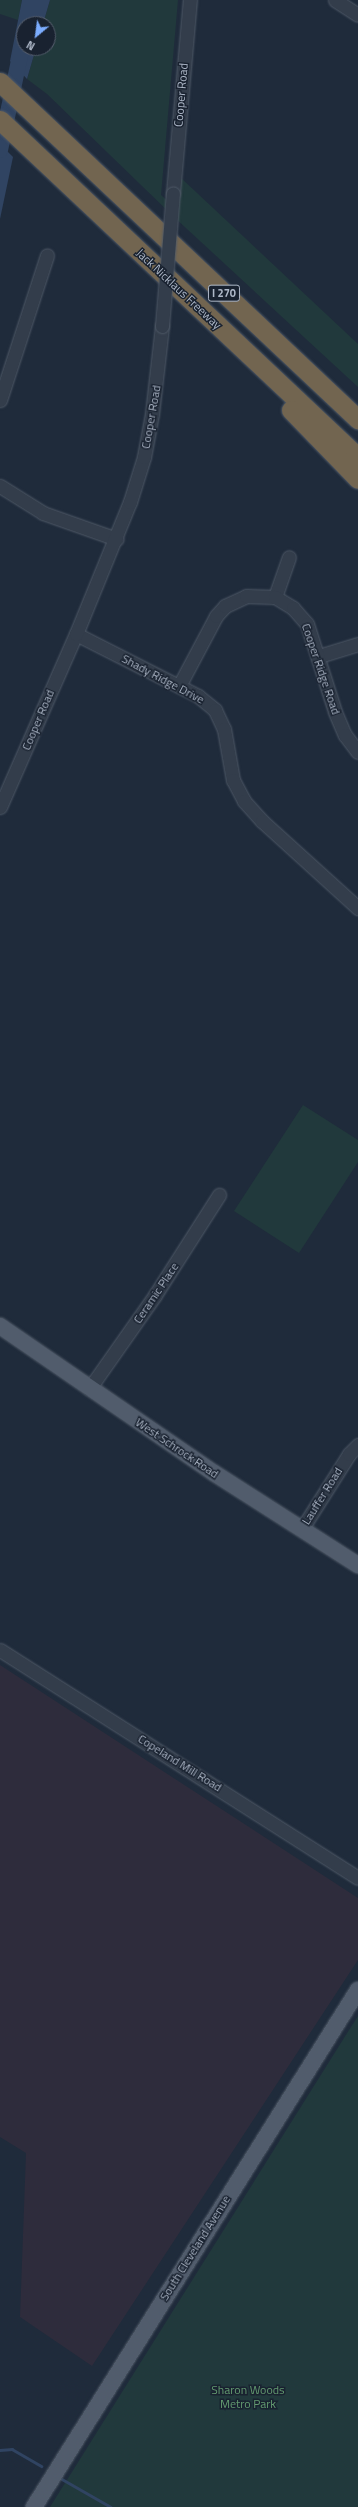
<!DOCTYPE html>
<html>
<head>
<meta charset="utf-8">
<style>
	body { margin:0 }
	#map { position:relative; width:358px; height:2507px; overflow:hidden; background:#1f2b3b; font-family:"Titillium Web",sans-serif }
	div>[style] { position:absolute }
	.medical>* { inset:0; background:#2e2c3c }
	.green>* { inset:0; background:#21393c }
	.water>* { inset:0; background:#304462 }
	.stream>* { height:2.5px; margin:-1.25px; padding:0 1.25px; transform-origin:1.25px; border-radius:1.25px; background:#304462 }
	.river>* { height:16px; margin:-8px; padding:0 8px; transform-origin:8px; border-radius:8px; background:#304462 }
	.roads { filter:drop-shadow(0 0 1px #4e5866) drop-shadow(0 0 1px #4e5866) }
	.minor>* { height:13px; margin:-6.5px; padding:0 6.5px; transform-origin:6.5px; border-radius:6.5px; background:#333d4b }
	.major>* { height:16px; margin:-8px; padding:0 8px; transform-origin:8px; border-radius:8px; background:#515c6c }
	.highway>* { height:19px; margin:-9.5px; padding:0 9.5px; transform-origin:9.5px; border-radius:9.5px; background:#726550 }
	.bridges { filter:drop-shadow(0 0 1px #4e5866) drop-shadow(0 0 1px #4e5866) }
	.minor-bridge>* { height:13px; margin:-6.5px; padding:0 6.5px; transform-origin:6.5px; border-radius:6.5px; background:#333d4b }
	span { translate:-50% -50%; white-space:nowrap; text-align:center; line-height:1.15; -webkit-text-stroke:3px #192230; paint-order:stroke }
	.shield-label span { padding:1px 3px; background:#192230; border:1px solid; border-radius:3px; -webkit-text-stroke-width:0 }
	.shield-label { font-size:11px; color:#aeb8c8; font-weight:700 }
	.street-label { font-size:12px; color:#aeb8c8 }
	.park-label { font-size:12px; color:#639b70 }
	.north { position:absolute; left:16px; top:16px; width:40px; height:40px; box-sizing:border-box; background:#192230; border:1px solid #555e6d; border-radius:50%; rotate:209deg; font-size:11px; font-weight:700; line-height:16px; text-align:center; color:#aeb8c8 }
	.north::after { content:''; display:block; margin:auto; width:14px; height:18px; background:#7cadff; clip-path:polygon(50% 0,100% 100%,50% 72%,0 100%) }
</style>
</head>
<body>
<div id="map">
	<div class="medical">
		<i style="clip-path:polygon(0 1665px,358px 1898px,358px 1960px,92px 2366px,20px 2317px,26px 2153px,0 2137px)"></i>
	</div>
	<div class="green">
		<i style="clip-path:polygon(0 0,22px 0,18px 20px,0 14px)"></i>
		<i style="clip-path:polygon(50px 0,178px 0,161px 195px,176px 208px,180px 177px,358px 344px,358px 387px,174px 217px,47px 94px,27px 79px,36px 48px,48px 48px,48px 24px,43px 24px)"></i>
		<i style="clip-path:polygon(303px 1105px,358px 1140px,358px 1162px,299px 1253px,234px 1211px)"></i>
		<i style="clip-path:polygon(358px 2016px,358px 2507px,50px 2507px,344px 2038px)"></i>
	</div>
	<div class="water">
		<i style="clip-path:polygon(22px 0,50px 0,43px 24px,24px 24px,24px 48px,36px 48px,27px 79px,10px 61px)"></i>
		<i style="clip-path:polygon(0 144px,13px 157px,0 219px)"></i>
	</div>
	<div class="stream">
		<i style="left:0;top:2450px;width:12px;rotate:-5deg"></i>
		<i style="left:12px;top:2449px;width:34px;rotate:30deg"></i>
		<i style="left:62px;top:2479px;width:56px;rotate:29.7deg"></i>
	</div>
	<div class="river">
		<i style="left:0;top:150px;width:116px;rotate:-78deg"></i>
	</div>
	<div class="roads">
		<div class="minor">
			<i style="left:335px;top:0;width:27px;rotate:33deg"></i>
			<i style="left:173px;top:193px;width:194px;rotate:-85deg"></i>
			<i style="left:0;top:400px;width:152px;rotate:-72deg"></i>
			<i style="left:0;top:486px;width:51px;rotate:32.1deg"></i>
			<i style="left:43px;top:513px;width:78px;rotate:19.4deg"></i>
			<i style="left:275px;top:597px;width:42px;rotate:-70.7deg"></i>
			<i style="left:76px;top:634px;width:137px;rotate:26.9deg"></i>
			<i style="left:198px;top:696px;width:22px;rotate:39deg"></i>
			<i style="left:215px;top:710px;width:21px;rotate:65deg"></i>
			<i style="left:224px;top:729px;width:52px;rotate:80deg"></i>
			<i style="left:233px;top:780px;width:24px;rotate:62deg"></i>
			<i style="left:244px;top:801px;width:27px;rotate:48deg"></i>
			<i style="left:262px;top:821px;width:130px;rotate:42.2deg"></i>
			<i style="left:319px;top:656px;width:41px;rotate:-17.1deg"></i>
			<i style="left:179px;top:686px;width:79px;rotate:-62.1deg"></i>
			<i style="left:216px;top:616px;width:13px;rotate:-48deg"></i>
			<i style="left:225px;top:606px;width:23px;rotate:-25deg"></i>
			<i style="left:246px;top:596px;width:29px;rotate:2deg"></i>
			<i style="left:275px;top:597px;width:21px;rotate:31deg"></i>
			<i style="left:293px;top:608px;width:21px;rotate:49deg"></i>
			<i style="left:307px;top:624px;width:92px;rotate:72.3deg"></i>
			<i style="left:335px;top:712px;width:25px;rotate:67deg"></i>
			<i style="left:345px;top:735px;width:21px;rotate:53deg"></i>
			<i style="left:0;top:807px;width:189px;rotate:-66.3deg"></i>
			<i style="left:76px;top:634px;width:143px;rotate:-67.8deg"></i>
			<i style="left:130px;top:502px;width:47px;rotate:-72.7deg"></i>
			<i style="left:144px;top:457px;width:44px;rotate:-79.5deg"></i>
			<i style="left:152px;top:414px;width:89px;rotate:-83.5deg"></i>
			<i style="left:89px;top:1389px;width:115px;rotate:-54.9deg"></i>
			<i style="left:155px;top:1295px;width:119px;rotate:-57.4deg"></i>
			<i style="left:301px;top:1530px;width:90px;rotate:-57.7deg"></i>
			<i style="left:349px;top:1454px;width:13px;rotate:-45deg"></i>
			<i style="left:0;top:1650px;width:424px;rotate:32.5deg"></i>
		</div>
		<div class="major">
			<i style="left:0;top:1326px;width:260px;rotate:34.5deg"></i>
			<i style="left:214px;top:1473px;width:171px;rotate:32.6deg"></i>
			<i style="left:34px;top:2507px;width:610px;rotate:-57.92deg"></i>
		</div>
		<div class="highway">
			<i style="left:0;top:82px;width:492px;rotate:43.3deg"></i>
			<i style="left:0;top:120px;width:492px;rotate:43.3deg"></i>
			<i style="left:291px;top:410px;width:96px;rotate:45.8deg"></i>
		</div>
	</div>
	<div class="bridges">
		<div class="minor-bridge">
			<i style="left:162px;top:326px;width:133px;rotate:-85.3deg"></i>
		</div>
	</div>
	<div class="shield-label">
		<span style="left:224px;top:293px">I 270</span>
	</div>
	<div class="street-label">
		<span style="left:181px;top:95px;rotate:-85deg">Cooper Road</span>
		<span style="left:179px;top:289px;rotate:43deg">Jack Nicklaus Freeway</span>
		<span style="left:151px;top:417px;rotate:-80deg">Cooper Road</span>
		<span style="left:321px;top:669px;rotate:71deg">Cooper Ridge Road</span>
		<span style="left:163px;top:679px;rotate:28deg">Shady Ridge Drive</span>
		<span style="left:38px;top:720px;rotate:-67deg">Cooper Road</span>
		<span style="left:156px;top:1293px;rotate:-56deg">Ceramic Place</span>
		<span style="left:177px;top:1448px;rotate:34deg">West Schrock Road</span>
		<span style="left:322px;top:1496px;rotate:-58deg">Lauffer Road</span>
		<span style="left:180px;top:1763px;rotate:32deg">Copeland Mill Road</span>
		<span style="left:195px;top:2248px;rotate:-58deg">South Cleveland Avenue</span>
	</div>
	<div class="park-label">
		<span style="left:248px;top:2397px">Sharon Woods<br>Metro Park</span>
	</div>
	<div class="north">N</div>
</div>
</body>
</html>
